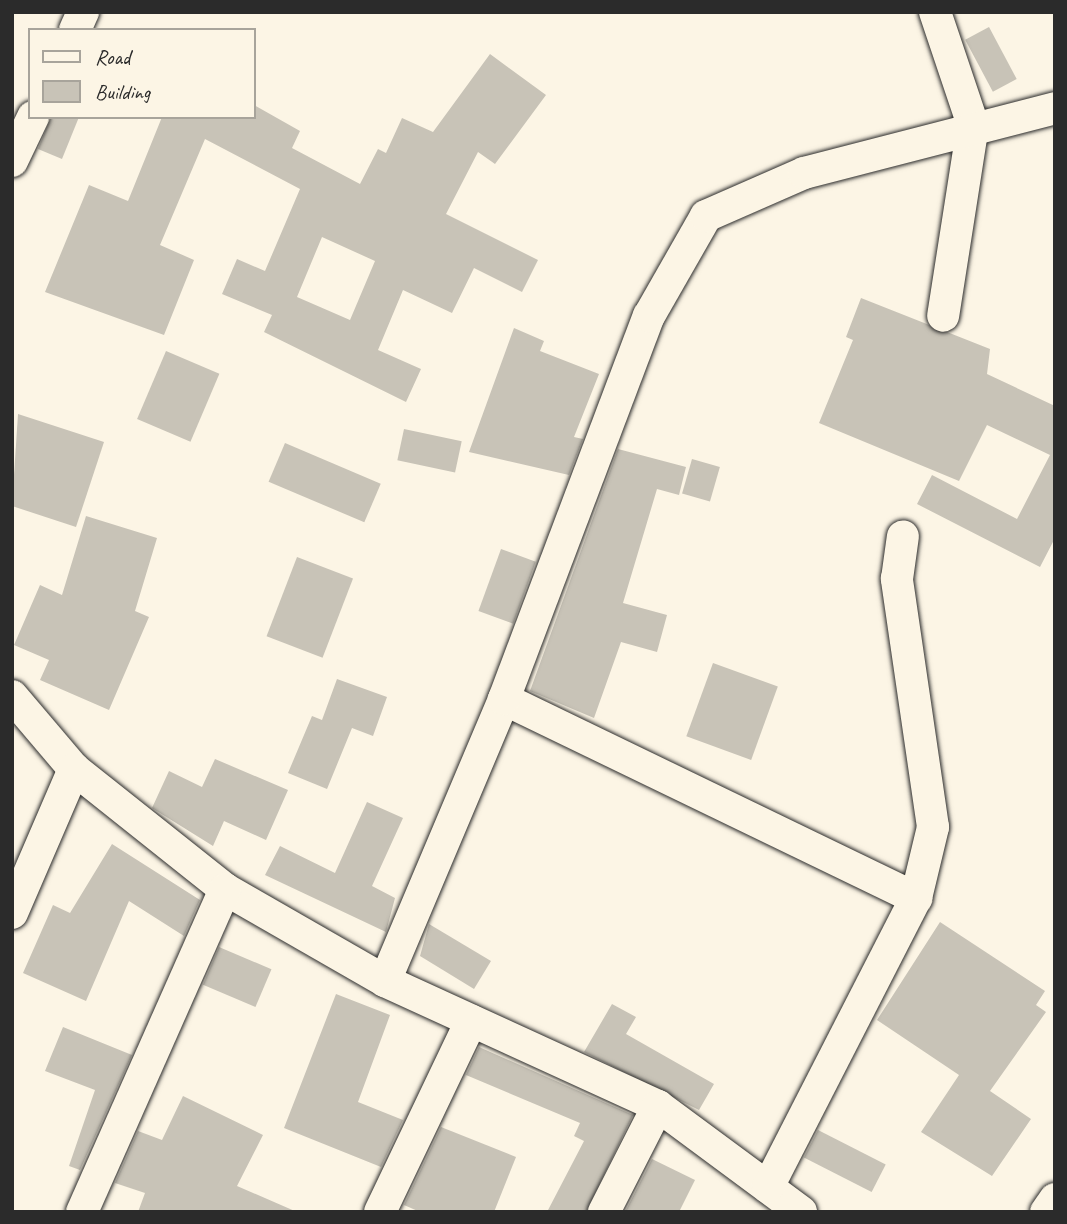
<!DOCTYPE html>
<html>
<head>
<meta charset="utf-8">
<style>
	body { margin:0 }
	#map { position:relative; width:1067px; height:1224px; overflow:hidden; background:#fcf5e5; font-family:Caveat,sans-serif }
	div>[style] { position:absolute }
	.building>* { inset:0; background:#c8c3b7; transform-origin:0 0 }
	.roads { filter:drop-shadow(0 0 2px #2b2b2b) drop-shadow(0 0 2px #2b2b2b) }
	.street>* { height:32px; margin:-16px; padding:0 16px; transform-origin:16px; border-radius:16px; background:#fcf5e5 }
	span { translate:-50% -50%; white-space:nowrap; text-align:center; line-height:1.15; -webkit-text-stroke:7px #fcf5e5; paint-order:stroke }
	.frame { position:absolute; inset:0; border:14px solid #2b2b2b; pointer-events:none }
	.legend { position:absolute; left:28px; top:28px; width:228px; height:91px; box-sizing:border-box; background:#fcf5e5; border:2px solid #a8a49b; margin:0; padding:9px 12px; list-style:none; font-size:21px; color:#2b2b2b }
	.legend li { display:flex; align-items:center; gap:14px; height:35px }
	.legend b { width:35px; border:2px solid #a8a49b }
</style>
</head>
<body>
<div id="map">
	<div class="building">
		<i style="left:989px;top:27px;width:59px;height:27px;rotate:62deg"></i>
		<i style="clip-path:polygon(evenodd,490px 54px,546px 95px,495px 164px,478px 152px,446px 214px,538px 260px,522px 292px,474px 268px,452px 313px,403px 290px,378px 350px,421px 369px,406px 402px,264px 332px,272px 315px,222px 294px,237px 259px,265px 271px,300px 189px,205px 139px,160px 245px,194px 260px,164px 335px,45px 292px,89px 185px,128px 201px,162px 117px,254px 117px,254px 105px,300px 131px,292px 148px,360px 184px,378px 149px,386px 153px,402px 118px,433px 132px,490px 54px,322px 237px,375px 261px,350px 320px,297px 297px,322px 237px)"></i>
		<i style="clip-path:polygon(51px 117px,79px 117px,62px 159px,38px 149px)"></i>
		<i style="clip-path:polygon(861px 298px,990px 349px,987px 374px,1055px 406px,1055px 538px,1040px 567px,917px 504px,932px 475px,1017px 519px,1050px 455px,987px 425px,959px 481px,819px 423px,853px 340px,846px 337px)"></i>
		<i style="clip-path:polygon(514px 328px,544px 341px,540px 351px,599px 374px,574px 437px,583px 439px,569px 475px,469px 452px)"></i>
		<i style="left:166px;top:351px;width:58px;height:74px;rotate:23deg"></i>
		<i style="clip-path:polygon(18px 414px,104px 442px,76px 527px,12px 506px)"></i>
		<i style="left:404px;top:429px;width:59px;height:32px;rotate:12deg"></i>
		<i style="left:285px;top:443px;width:104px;height:42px;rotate:23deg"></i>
		<i style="clip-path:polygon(618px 449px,686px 467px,679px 495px,657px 489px,623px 603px,667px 615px,657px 652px,621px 642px,594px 718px,530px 691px)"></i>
		<i style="left:692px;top:459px;width:29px;height:36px;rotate:16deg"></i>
		<i style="clip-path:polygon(86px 516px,157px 538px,135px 611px,149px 617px,109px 710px,40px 680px,49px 660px,14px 645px,40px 585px,62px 595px)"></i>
		<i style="left:501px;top:549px;width:37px;height:66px;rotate:20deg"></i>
		<i style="left:297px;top:557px;width:60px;height:85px;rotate:21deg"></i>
		<i style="left:713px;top:663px;width:69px;height:78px;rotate:20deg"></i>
		<i style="clip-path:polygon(337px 679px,387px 697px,373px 736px,352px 728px,327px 789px,288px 773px,312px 716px,322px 720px)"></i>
		<i style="clip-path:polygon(215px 759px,288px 790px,266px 840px,224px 821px,213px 846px,152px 808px,169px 771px,202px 787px)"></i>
		<i style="clip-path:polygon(367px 802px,403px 818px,372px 886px,395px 898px,386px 932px,265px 875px,280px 846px,335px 873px)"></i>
		<i style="clip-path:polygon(112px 844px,200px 900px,184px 936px,129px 901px,86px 1001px,23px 973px,53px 905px,70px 913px)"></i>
		<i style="clip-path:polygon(940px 922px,1045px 991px,1036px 1005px,1046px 1012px,990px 1091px,1031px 1119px,992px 1176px,921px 1132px,959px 1075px,877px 1020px)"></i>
		<i style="clip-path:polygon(429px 924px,491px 961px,474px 989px,420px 956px)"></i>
		<i style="left:219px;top:947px;width:57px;height:41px;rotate:23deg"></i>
		<i style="clip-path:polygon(336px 994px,390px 1015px,358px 1102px,403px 1120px,381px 1167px,284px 1128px)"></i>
		<i style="clip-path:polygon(612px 1004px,636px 1017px,626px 1034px,714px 1084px,699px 1110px,584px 1052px)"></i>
		<i style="clip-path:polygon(63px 1027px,132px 1055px,80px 1170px,69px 1166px,95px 1090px,45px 1071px)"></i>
		<i style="clip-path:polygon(479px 1047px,633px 1115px,586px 1212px,547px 1212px,584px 1141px,574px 1136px,580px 1123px,466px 1075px)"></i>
		<i style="clip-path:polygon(183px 1096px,263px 1135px,237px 1186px,297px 1212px,138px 1212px,145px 1193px,115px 1183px,138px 1131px,162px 1140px)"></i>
		<i style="clip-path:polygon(441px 1127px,516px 1157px,494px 1212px,420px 1212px,404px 1205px)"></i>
		<i style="left:818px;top:1130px;width:76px;height:31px;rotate:27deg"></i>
		<i style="clip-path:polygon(652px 1159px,695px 1180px,679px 1212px,625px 1212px)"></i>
	</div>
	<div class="roads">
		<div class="street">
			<i style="left:935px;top:12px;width:119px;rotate:71.4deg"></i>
			<i style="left:973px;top:125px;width:193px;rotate:98.9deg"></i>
			<i style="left:75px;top:30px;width:20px;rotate:-66deg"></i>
			<i style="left:12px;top:161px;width:49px;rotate:-64.5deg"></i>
			<i style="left:12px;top:696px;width:96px;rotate:49.7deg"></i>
			<i style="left:74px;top:769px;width:193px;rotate:38.5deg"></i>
			<i style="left:225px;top:889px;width:185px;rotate:29.9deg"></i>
			<i style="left:385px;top:981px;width:300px;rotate:24.6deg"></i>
			<i style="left:658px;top:1106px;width:178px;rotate:36.5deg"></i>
			<i style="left:504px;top:699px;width:458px;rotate:25.8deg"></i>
			<i style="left:12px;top:913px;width:157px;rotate:-66.7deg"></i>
			<i style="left:385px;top:981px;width:306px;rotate:-67.1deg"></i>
			<i style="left:504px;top:699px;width:410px;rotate:-69.3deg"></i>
			<i style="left:649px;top:316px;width:115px;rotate:-60.3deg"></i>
			<i style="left:706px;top:216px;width:107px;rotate:-23.7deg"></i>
			<i style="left:804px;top:173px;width:259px;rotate:-14.5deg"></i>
			<i style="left:768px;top:1187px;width:325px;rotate:-62.9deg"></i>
			<i style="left:916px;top:898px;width:73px;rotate:-76.5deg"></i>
			<i style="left:933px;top:827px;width:251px;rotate:-98.3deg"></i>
			<i style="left:897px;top:579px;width:43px;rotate:-82.1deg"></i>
			<i style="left:82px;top:1212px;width:353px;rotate:-66.1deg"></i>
			<i style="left:380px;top:1212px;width:212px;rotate:-64.5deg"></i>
			<i style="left:604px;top:1212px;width:119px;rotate:-63deg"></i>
			<i style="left:1046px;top:1212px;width:16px;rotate:-55deg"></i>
		</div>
	</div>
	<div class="frame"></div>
	<ul class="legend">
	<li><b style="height:9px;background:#fcf5e5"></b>Road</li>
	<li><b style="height:19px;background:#c8c3b7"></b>Building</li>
	</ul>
</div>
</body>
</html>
